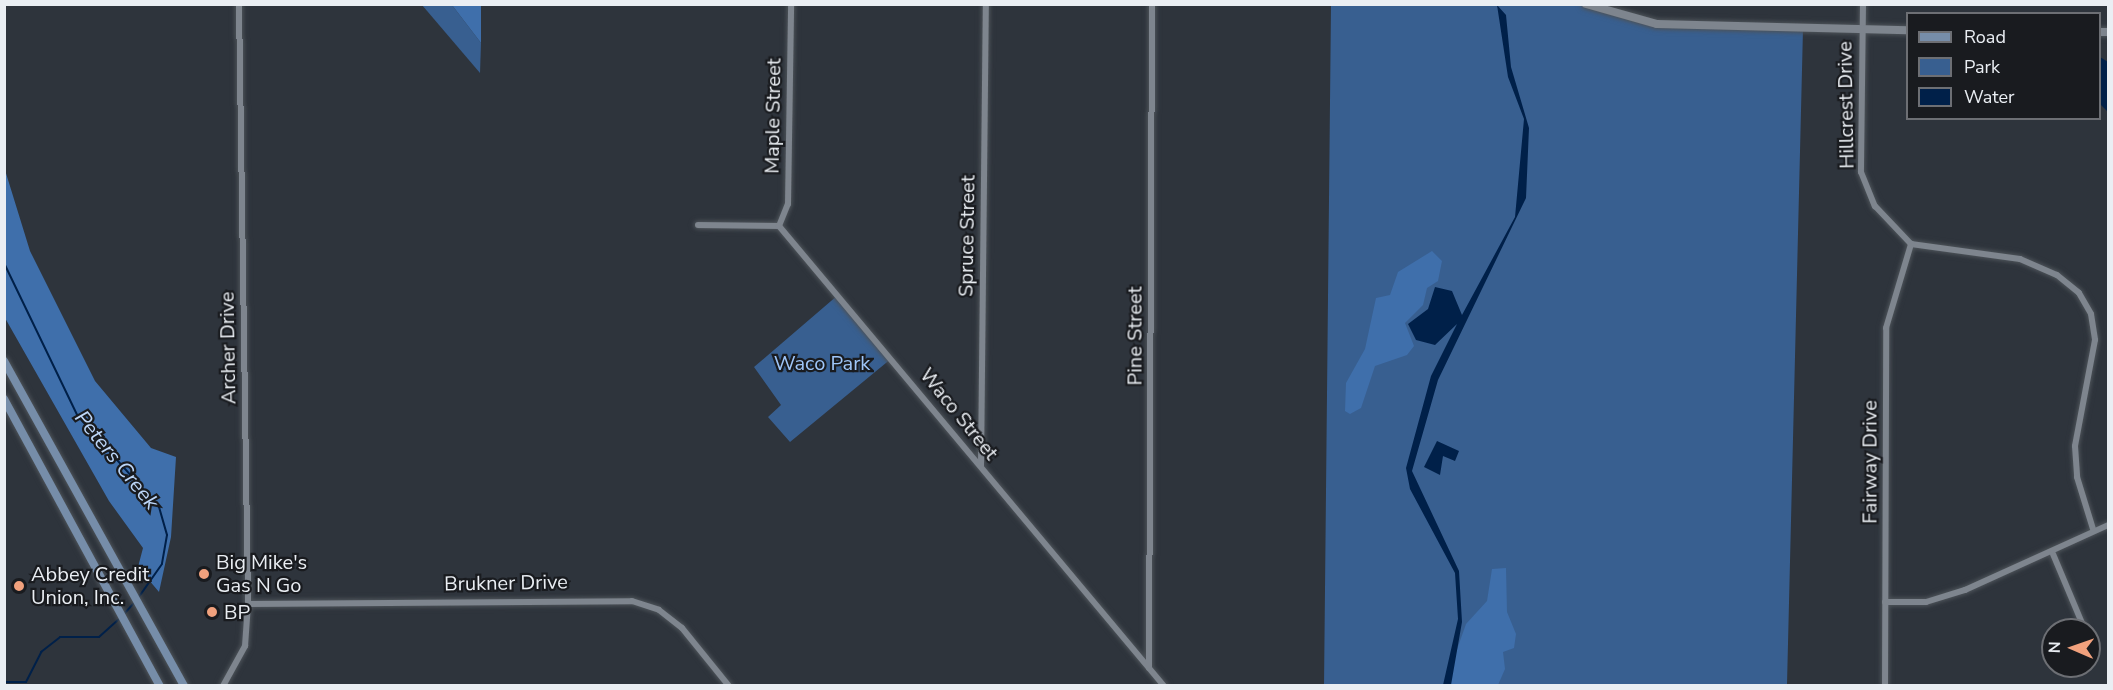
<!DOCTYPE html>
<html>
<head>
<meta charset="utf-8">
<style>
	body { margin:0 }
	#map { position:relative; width:2113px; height:690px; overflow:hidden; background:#2e343c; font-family:"Nunito Sans",sans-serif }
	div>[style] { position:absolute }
	.green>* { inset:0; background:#385f90 }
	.forest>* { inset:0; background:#3f6fab }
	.water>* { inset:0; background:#002049 }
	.stream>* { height:2px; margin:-1px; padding:0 1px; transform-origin:1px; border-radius:1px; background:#002049 }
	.roads { filter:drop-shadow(0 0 2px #4d5359) drop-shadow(0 0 2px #4d5359) }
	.minor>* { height:6px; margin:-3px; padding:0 3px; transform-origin:3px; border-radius:3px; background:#7e858e }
	.tertiary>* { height:8px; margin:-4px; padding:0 4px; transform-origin:4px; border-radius:4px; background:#7e858e }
	.secondary>* { height:8px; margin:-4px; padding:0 4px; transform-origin:4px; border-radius:4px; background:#768da9 }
	.dots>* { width:16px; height:16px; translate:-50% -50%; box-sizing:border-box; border:3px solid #191b1f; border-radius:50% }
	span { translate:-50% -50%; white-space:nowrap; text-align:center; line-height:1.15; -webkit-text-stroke:4.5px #191b1f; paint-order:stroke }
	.street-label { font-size:20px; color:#eaeef3 }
	.park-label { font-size:20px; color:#9fc6f9 }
	.poi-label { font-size:20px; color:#eaeef3 }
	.left { translate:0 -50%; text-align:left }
	.water-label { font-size:21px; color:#bcd6f8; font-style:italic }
	.frame { position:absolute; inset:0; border:6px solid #eaeef3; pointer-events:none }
	.legend { position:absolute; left:1906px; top:12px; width:195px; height:108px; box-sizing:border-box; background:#191b1f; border:2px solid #6d6f74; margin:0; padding:8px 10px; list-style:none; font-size:18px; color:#eaeef3 }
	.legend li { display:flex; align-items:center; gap:12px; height:30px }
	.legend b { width:30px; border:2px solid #6d6f74 }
	.north { position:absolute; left:2041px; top:618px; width:60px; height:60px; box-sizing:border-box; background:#191b1f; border:2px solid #6d6f74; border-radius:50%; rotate:272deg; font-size:16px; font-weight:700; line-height:24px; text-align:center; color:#eaeef3 }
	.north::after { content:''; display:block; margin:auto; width:21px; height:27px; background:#f1a17d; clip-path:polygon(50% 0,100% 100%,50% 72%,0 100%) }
</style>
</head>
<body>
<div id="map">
	<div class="green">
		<i style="clip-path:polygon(422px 5px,452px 5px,481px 43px,480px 73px)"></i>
		<i style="clip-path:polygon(1331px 5px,1587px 5px,1657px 24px,1803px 29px,1787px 685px,1324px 686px)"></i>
		<i style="clip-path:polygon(838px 295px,892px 358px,790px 442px,768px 417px,781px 405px,754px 367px)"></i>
	</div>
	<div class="forest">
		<i style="clip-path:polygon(452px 5px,481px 5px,481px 43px)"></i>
		<i style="clip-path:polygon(5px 170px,30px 251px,95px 381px,151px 448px,176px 457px,171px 537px,159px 592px,138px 567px,143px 548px,109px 501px,5px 318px)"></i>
		<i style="clip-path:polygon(1432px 251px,1442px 261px,1438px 281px,1427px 288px,1423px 305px,1405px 323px,1414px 346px,1407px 355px,1375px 366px,1361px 408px,1350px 414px,1345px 411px,1346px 383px,1365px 349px,1376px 298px,1390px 295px,1398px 272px)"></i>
		<i style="clip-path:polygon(1506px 568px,1507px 612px,1516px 634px,1514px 648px,1503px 652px,1505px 669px,1498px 685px,1444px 686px,1466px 624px,1487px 601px,1492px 569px)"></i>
	</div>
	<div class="water">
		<i style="clip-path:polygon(1497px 5px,1506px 15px,1511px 67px,1529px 128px,1526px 198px,1438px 380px,1412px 471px,1459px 571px,1462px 622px,1451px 685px,1443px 685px,1458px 619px,1455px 573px,1410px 489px,1406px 468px,1431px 376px,1457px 324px,1435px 345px,1416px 340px,1408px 324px,1428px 309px,1435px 287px,1452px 291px,1462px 315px,1515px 217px,1524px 119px,1508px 77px)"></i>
		<i style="clip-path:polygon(2100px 57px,2108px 62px,2108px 112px,2100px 104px)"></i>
		<i style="clip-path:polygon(1437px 441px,1459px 451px,1455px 461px,1443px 456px,1440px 475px,1424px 467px)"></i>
	</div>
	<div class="stream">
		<i style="left:4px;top:263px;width:169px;rotate:64.3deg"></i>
		<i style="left:77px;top:415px;width:123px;rotate:48.3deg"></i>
		<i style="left:159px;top:507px;width:29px;rotate:74deg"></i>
		<i style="left:167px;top:535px;width:29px;rotate:100deg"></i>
		<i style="left:162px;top:564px;width:42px;rotate:125.2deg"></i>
		<i style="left:124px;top:614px;width:15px;rotate:-48deg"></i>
		<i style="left:4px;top:682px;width:22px"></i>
		<i style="left:26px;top:682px;width:34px;rotate:-63deg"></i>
		<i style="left:41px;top:652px;width:24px;rotate:-38deg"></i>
		<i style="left:60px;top:637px;width:39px"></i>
		<i style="left:99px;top:637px;width:28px;rotate:-42deg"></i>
	</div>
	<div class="roads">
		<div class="minor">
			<i style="left:1863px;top:4px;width:168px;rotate:90.7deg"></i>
			<i style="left:1861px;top:172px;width:37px;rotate:68deg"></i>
			<i style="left:1875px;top:206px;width:52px;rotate:46.5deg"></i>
			<i style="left:1911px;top:244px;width:110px;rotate:7.8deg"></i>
			<i style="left:2020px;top:259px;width:40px;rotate:23.4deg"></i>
			<i style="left:2057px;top:275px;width:28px;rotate:39deg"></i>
			<i style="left:2079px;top:293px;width:24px;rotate:60deg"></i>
			<i style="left:2091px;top:314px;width:26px;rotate:81deg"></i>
			<i style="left:2095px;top:340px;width:108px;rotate:100.7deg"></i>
			<i style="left:2075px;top:446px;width:31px;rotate:86deg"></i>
			<i style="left:2077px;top:477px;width:54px;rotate:72.9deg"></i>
			<i style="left:698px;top:225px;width:81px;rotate:0.7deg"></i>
			<i style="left:779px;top:226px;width:600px;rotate:50.07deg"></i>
			<i style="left:779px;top:226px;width:24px;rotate:-68deg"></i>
			<i style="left:788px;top:204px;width:200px;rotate:-89.1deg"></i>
			<i style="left:981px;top:466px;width:462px;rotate:-89.4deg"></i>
			<i style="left:2053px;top:554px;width:82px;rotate:67.2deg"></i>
			<i style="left:1885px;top:602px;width:41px"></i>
			<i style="left:1926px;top:602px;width:41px;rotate:-17.1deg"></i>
			<i style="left:1965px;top:590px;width:157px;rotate:-24.4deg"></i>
			<i style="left:248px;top:604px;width:384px;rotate:-0.4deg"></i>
			<i style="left:632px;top:601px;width:28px;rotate:18deg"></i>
			<i style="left:659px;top:610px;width:29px;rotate:38deg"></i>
			<i style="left:682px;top:628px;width:75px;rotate:51deg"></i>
			<i style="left:1149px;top:668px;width:664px;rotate:-89.74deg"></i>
			<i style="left:223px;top:686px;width:46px;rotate:-61.2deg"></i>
			<i style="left:245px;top:646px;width:42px;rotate:-85.9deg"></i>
			<i style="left:248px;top:604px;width:600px;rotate:-90.86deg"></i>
			<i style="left:1885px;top:686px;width:358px;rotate:-89.8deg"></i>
			<i style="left:1886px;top:328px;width:88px;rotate:-73.4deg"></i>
		</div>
		<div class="tertiary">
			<i style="left:1586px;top:4px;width:74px;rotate:15.7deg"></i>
			<i style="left:1657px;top:24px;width:251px;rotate:1.4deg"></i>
			<i style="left:2100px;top:32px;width:8px"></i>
		</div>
		<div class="secondary">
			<i style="left:4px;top:361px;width:372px;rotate:61deg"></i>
			<i style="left:4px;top:399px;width:327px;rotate:61.5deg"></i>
		</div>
	</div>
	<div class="dots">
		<i style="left:204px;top:574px;background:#f1a17d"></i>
		<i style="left:19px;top:586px;background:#f1a17d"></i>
		<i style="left:212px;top:612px;background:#f1a17d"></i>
	</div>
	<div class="street-label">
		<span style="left:1846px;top:105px;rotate:-91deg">Hillcrest Drive</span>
		<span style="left:773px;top:116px;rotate:-89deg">Maple Street</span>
		<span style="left:967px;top:236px;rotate:-89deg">Spruce Street</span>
		<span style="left:1135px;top:336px;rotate:-90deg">Pine Street</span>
		<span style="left:228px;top:348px;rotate:-91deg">Archer Drive</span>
		<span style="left:959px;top:414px;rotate:51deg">Waco Street</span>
		<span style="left:1870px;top:462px;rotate:-90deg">Fairway Drive</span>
		<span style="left:506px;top:583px;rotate:-1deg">Brukner Drive</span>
	</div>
	<div class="park-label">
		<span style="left:822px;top:363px">Waco Park</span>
	</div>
	<div class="poi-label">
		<span class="left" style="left:216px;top:574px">Big Mike's<br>Gas N Go</span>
		<span class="left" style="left:31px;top:586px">Abbey Credit<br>Union, Inc.</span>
		<span class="left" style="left:224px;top:612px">BP</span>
	</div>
	<div class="water-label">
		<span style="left:117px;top:460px;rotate:51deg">Peters Creek</span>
	</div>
	<div class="frame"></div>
	<ul class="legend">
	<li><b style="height:8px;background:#768da9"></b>Road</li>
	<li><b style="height:16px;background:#385f90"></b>Park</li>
	<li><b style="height:16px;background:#002049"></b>Water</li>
	</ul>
	<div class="north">N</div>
</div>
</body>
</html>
